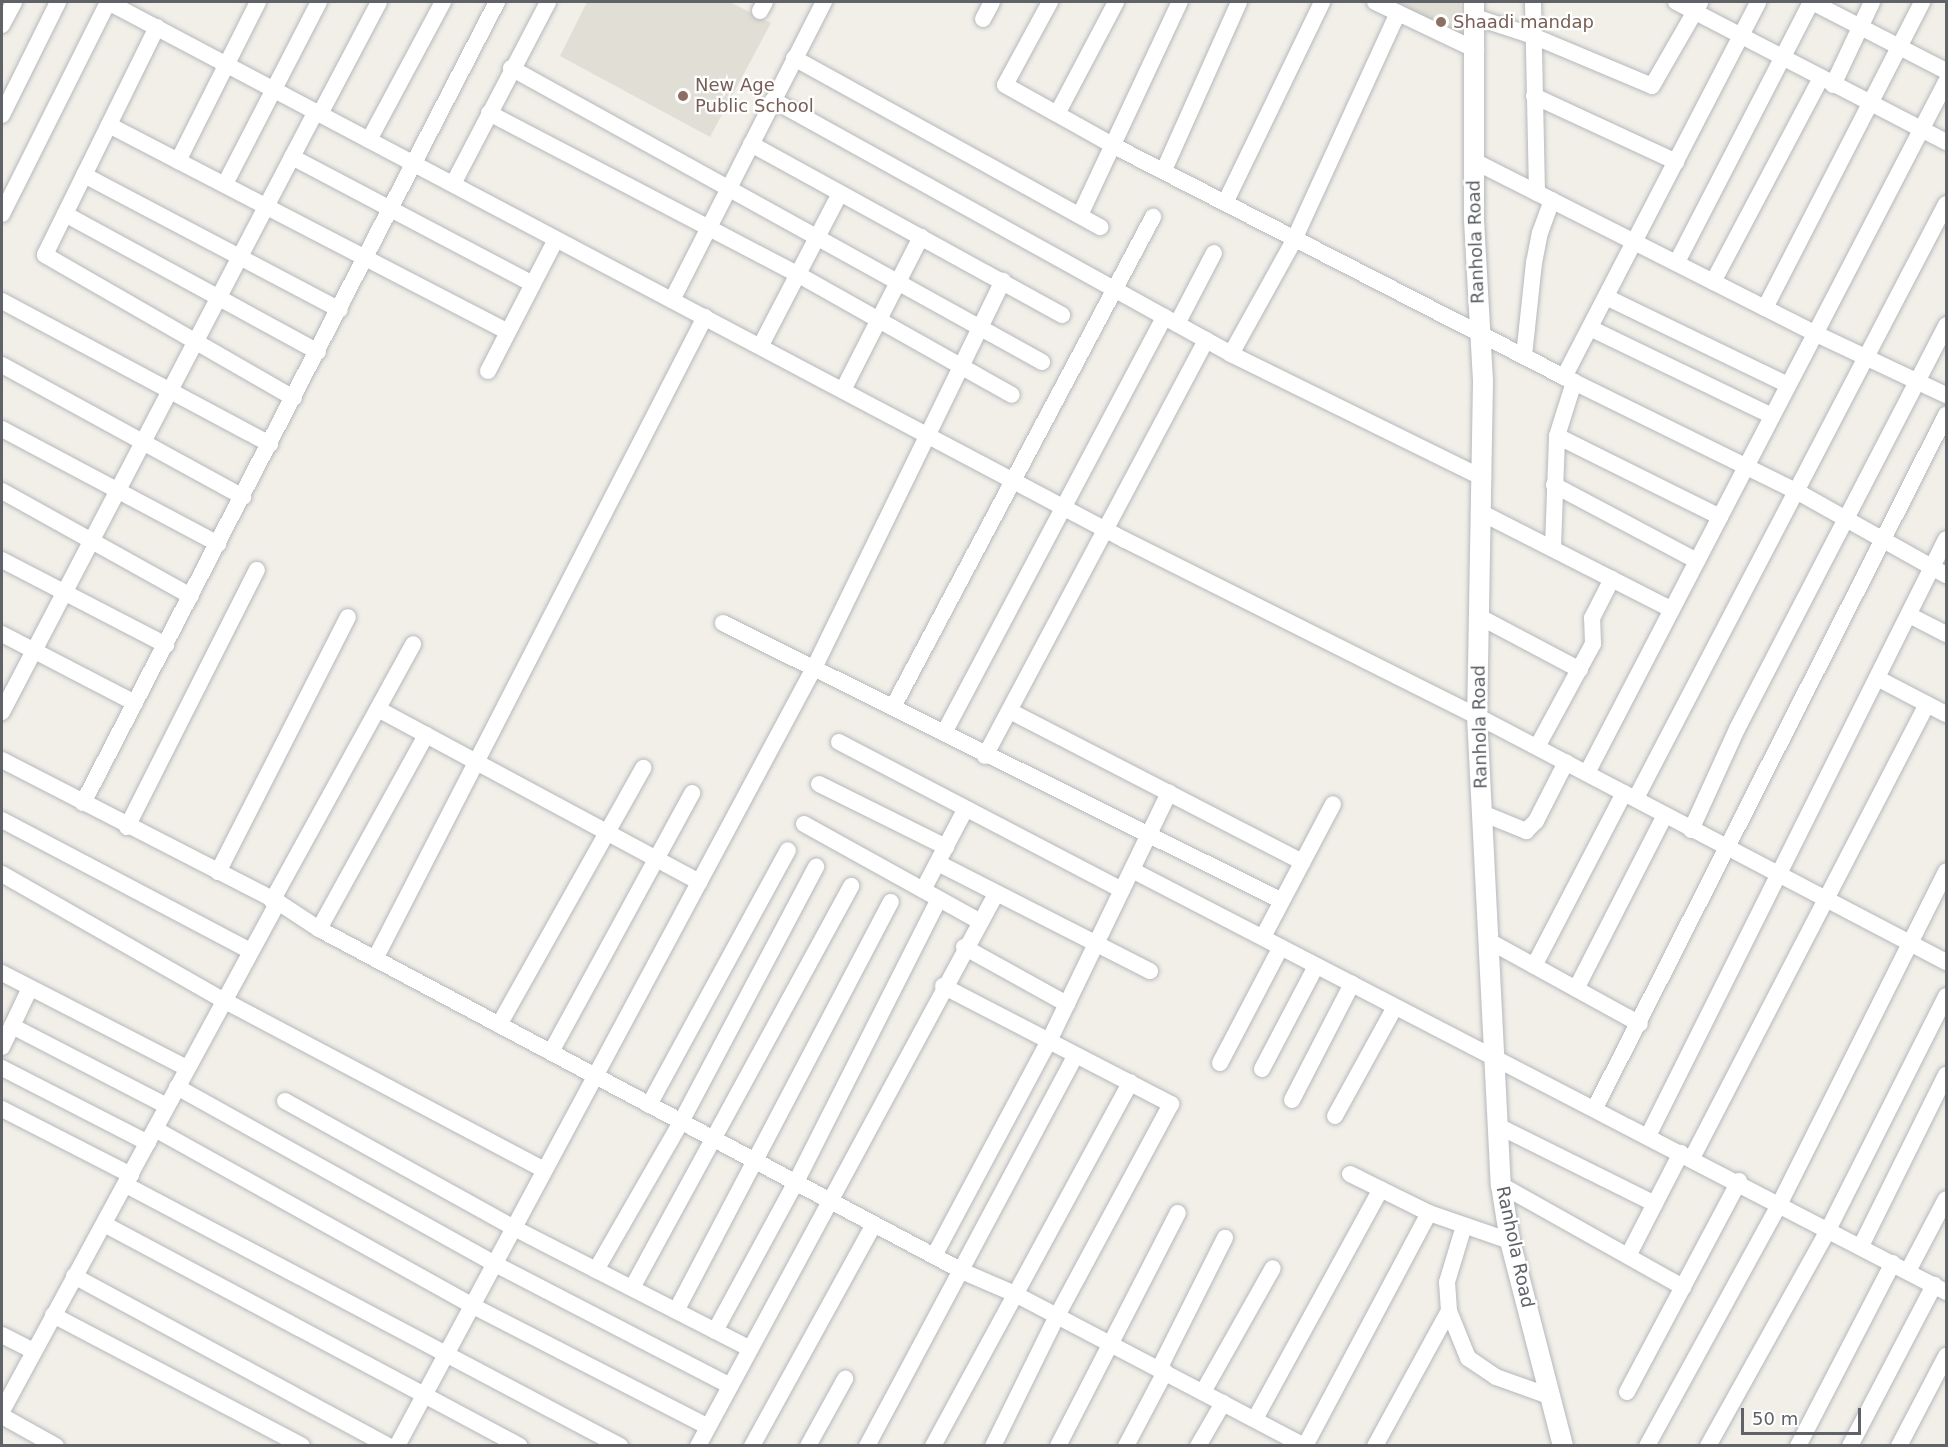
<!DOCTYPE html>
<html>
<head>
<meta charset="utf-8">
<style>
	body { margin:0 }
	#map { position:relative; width:1948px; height:1447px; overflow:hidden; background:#f1efe8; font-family:"DejaVu Sans",sans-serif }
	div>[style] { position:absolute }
	.education>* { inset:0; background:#e1ded6 }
	.roads { filter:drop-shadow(0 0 2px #b5b8bc) drop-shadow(0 0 2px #b5b8bc) }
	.minor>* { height:16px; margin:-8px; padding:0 8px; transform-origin:8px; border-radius:8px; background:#fff }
	.tertiary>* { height:20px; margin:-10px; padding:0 10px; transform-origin:10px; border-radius:10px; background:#fff }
	.dots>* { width:16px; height:16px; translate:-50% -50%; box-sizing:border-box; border:3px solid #fff; border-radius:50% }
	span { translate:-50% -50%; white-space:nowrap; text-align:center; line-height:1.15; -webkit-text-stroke:4.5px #fff; paint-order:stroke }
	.education-label { font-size:18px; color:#785e54 }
	.left { translate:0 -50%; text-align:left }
	.street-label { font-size:18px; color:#5f6368 }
	.frame { position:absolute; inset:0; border:3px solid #5f6368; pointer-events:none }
	.scale { position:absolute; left:1741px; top:1408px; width:120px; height:27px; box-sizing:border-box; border:3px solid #5f6368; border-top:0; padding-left:8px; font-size:18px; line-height:21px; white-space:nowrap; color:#5f6368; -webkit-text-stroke:4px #fff; paint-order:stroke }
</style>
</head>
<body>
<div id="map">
	<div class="education">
		<i style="clip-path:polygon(587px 2px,730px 2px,771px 23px,710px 137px,560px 56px)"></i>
		<i style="clip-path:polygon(1381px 2px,1460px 2px,1462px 42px)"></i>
	</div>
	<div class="roads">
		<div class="minor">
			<i style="left:108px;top:2px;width:1151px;rotate:27.88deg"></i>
			<i style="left:1125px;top:540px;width:394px;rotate:26.6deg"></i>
			<i style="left:1477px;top:716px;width:530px;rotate:27.68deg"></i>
			<i style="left:1050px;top:2px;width:94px;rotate:118.5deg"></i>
			<i style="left:1005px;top:85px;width:125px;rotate:29.2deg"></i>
			<i style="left:1114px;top:146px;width:506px;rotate:27.17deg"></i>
			<i style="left:1564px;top:377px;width:261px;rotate:26.2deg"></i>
			<i style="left:1798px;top:492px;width:170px;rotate:29.3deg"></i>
			<i style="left:1375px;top:2px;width:112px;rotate:25.4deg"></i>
			<i style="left:1533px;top:2px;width:191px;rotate:88.8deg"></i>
			<i style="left:1676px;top:2px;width:304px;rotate:27.4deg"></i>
			<i style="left:1812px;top:2px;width:151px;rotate:27.2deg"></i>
			<i style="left:760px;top:11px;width:10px;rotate:-61deg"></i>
			<i style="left:1475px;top:17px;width:61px;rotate:18.1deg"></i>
			<i style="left:1533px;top:36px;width:129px;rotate:22.8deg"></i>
			<i style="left:1652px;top:86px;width:96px;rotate:-60deg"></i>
			<i style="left:983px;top:19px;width:19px;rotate:-62deg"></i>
			<i style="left:2px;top:25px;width:26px;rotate:-62deg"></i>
			<i style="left:157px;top:27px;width:254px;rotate:116.2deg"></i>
			<i style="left:45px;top:255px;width:287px;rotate:29.9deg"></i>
			<i style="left:794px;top:58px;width:350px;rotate:28.9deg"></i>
			<i style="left:511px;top:68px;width:607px;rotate:28.97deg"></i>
			<i style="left:1833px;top:85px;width:92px;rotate:-64.8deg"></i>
			<i style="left:1534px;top:96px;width:157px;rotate:24.9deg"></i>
			<i style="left:773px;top:100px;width:524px;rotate:29.01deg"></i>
			<i style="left:1231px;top:354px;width:281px;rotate:26.2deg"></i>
			<i style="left:489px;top:113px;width:350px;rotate:27.6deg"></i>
			<i style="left:799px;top:275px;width:244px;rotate:29.4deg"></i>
			<i style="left:320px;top:114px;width:127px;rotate:-62.2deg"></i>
			<i style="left:1057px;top:114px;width:127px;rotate:-62.2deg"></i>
			<i style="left:2px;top:115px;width:126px;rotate:-63.6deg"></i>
			<i style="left:109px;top:125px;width:449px;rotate:27.4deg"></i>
			<i style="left:369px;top:140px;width:157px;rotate:-61.8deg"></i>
			<i style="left:751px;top:144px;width:355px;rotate:28.8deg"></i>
			<i style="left:292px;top:157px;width:272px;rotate:27.8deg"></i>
			<i style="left:178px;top:161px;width:178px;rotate:-63.3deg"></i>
			<i style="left:1474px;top:161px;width:381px;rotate:26.8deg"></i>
			<i style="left:1814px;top:333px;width:146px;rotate:25.2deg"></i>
			<i style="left:1164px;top:170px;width:184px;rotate:-65.9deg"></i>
			<i style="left:84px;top:175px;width:289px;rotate:27.8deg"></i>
			<i style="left:225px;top:184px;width:205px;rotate:-62.7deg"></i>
			<i style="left:453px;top:184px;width:205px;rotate:-62.4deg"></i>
			<i style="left:1226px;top:201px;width:221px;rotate:-64.2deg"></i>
			<i style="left:2px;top:214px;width:237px;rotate:-63.4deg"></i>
			<i style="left:65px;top:214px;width:288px;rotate:28.6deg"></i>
			<i style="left:1080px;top:215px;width:235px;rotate:-64.9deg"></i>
			<i style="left:1677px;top:262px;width:292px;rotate:-62.7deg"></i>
			<i style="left:1713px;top:282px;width:231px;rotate:-62.1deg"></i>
			<i style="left:1606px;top:297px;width:202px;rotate:25.8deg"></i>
			<i style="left:672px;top:300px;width:335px;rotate:-63deg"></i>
			<i style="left:2px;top:301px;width:304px;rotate:28.1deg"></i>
			<i style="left:1765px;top:308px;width:344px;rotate:-62.8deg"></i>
			<i style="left:1177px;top:324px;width:80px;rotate:-62.5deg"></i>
			<i style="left:1590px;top:328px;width:202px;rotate:25.8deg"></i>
			<i style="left:761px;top:345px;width:171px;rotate:-62.5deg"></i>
			<i style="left:1231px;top:354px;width:128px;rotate:-61deg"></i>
			<i style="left:1293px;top:242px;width:252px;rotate:-65.4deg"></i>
			<i style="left:1524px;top:356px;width:94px;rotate:-83.9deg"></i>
			<i style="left:1534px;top:263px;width:31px;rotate:-79deg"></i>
			<i style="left:1540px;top:233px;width:35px;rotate:-70deg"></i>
			<i style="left:2px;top:365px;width:275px;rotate:28.7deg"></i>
			<i style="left:488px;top:371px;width:148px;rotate:-62.7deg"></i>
			<i style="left:1564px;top:377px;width:422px;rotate:-62.6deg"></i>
			<i style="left:843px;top:390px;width:172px;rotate:-63deg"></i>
			<i style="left:2px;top:429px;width:245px;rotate:28deg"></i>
			<i style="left:1557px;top:436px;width:182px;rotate:26.4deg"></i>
			<i style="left:1554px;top:485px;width:162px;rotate:28deg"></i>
			<i style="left:2px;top:491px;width:216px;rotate:29.1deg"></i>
			<i style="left:1482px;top:513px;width:213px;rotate:27deg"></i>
			<i style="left:1553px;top:547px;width:111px;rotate:-87.9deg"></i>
			<i style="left:1557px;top:436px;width:57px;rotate:-72.5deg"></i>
			<i style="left:2px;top:560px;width:185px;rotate:27.4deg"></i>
			<i style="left:1909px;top:615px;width:42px;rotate:27.2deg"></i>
			<i style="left:1480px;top:617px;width:113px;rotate:27.9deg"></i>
			<i style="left:723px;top:623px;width:624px;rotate:26.44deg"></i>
			<i style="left:2px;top:634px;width:150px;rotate:27.4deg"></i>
			<i style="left:1877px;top:678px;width:78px;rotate:27.6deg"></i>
			<i style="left:893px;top:707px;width:555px;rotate:-62.05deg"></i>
			<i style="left:378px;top:709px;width:365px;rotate:28.3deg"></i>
			<i style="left:1010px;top:711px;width:329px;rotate:27.3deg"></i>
			<i style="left:2px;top:712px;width:678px;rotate:-62.41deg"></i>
			<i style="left:944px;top:733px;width:471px;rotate:-62.1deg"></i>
			<i style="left:839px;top:742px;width:319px;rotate:27.6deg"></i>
			<i style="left:1537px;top:747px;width:117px;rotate:-61.5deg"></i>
			<i style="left:1593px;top:644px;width:26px;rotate:-92deg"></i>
			<i style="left:1592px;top:618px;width:44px;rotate:-62.9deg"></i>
			<i style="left:985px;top:756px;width:471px;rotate:-62deg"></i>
			<i style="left:2px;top:760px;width:310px;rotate:27.2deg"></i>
			<i style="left:278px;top:902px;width:49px;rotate:33.4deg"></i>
			<i style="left:319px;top:929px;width:731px;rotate:28deg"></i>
			<i style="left:964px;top:1272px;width:56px;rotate:23.3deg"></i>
			<i style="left:1015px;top:1294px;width:327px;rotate:27.7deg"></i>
			<i style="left:1587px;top:773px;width:779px;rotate:-62.55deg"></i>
			<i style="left:819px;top:784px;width:142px;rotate:26.4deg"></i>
			<i style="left:1636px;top:798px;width:670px;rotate:-62.44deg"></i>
			<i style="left:83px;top:803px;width:902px;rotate:-62.67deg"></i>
			<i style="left:1482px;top:813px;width:48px;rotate:22.2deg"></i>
			<i style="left:1526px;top:831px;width:14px;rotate:-45deg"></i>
			<i style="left:1536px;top:821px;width:66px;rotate:-63deg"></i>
			<i style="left:2px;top:820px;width:280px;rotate:27.8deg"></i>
			<i style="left:804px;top:824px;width:200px;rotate:29deg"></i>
			<i style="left:127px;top:827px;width:288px;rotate:-63.2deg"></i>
			<i style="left:1691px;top:830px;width:111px;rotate:-65.5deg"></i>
			<i style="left:1737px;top:729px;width:455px;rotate:-62.6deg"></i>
			<i style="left:938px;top:863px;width:238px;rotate:27deg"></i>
			<i style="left:1132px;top:870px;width:917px;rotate:27.4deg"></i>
			<i style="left:218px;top:872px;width:286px;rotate:-63deg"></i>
			<i style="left:2px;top:874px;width:257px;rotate:29.7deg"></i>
			<i style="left:225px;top:1001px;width:361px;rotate:27.9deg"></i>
			<i style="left:923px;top:890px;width:90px;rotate:-62.3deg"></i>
			<i style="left:272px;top:901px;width:293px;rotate:-61.2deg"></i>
			<i style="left:319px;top:929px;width:222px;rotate:-61.1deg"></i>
			<i style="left:1263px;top:937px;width:150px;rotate:-62.2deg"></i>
			<i style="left:1489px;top:941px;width:172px;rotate:28.8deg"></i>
			<i style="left:964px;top:947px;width:118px;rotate:29deg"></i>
			<i style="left:375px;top:959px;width:722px;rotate:-62.8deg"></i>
			<i style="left:1534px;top:966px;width:195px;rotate:-62.5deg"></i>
			<i style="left:2px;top:973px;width:208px;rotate:27.2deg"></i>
			<i style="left:943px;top:986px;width:257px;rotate:27.4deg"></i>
			<i style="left:1171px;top:1104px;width:241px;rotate:118.3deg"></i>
			<i style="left:1057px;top:1316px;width:145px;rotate:116.2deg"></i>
			<i style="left:1576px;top:989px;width:195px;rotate:-62.9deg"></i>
			<i style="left:499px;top:1025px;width:295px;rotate:-60.7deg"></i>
			<i style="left:12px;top:1026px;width:174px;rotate:27.3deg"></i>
			<i style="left:2px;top:1047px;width:65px;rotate:-64.6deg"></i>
			<i style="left:551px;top:1052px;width:295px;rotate:-61.4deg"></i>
			<i style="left:1220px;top:1063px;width:131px;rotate:-62.3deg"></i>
			<i style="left:2px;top:1068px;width:164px;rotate:27.2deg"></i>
			<i style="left:1262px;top:1069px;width:116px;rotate:-62.3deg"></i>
			<i style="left:177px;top:1087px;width:364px;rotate:29.1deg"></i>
			<i style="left:495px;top:1264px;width:265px;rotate:27.4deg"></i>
			<i style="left:1292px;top:1100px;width:131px;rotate:-62.7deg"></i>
			<i style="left:285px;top:1101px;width:262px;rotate:29deg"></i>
			<i style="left:514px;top:1228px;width:265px;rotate:27.1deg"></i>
			<i style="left:649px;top:1105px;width:290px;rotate:-61.4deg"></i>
			<i style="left:1595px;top:1108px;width:777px;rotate:-63.14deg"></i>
			<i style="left:2px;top:1109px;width:145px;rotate:27.1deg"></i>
			<i style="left:1335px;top:1116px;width:124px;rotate:-61.2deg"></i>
			<i style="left:1498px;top:1126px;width:175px;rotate:26.4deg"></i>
			<i style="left:155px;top:1129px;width:364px;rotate:29.1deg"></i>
			<i style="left:473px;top:1306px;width:264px;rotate:27.2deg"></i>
			<i style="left:1648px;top:1136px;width:667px;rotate:-63.47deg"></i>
			<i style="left:1692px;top:1158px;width:511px;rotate:-62.63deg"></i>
			<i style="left:1350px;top:1174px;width:88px;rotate:26.3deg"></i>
			<i style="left:1429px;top:1213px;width:86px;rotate:19.1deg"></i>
			<i style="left:126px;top:1185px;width:559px;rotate:27.85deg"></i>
			<i style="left:1501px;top:1185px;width:209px;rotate:29.3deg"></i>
			<i style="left:104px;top:1224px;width:471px;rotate:28.1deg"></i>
			<i style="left:1464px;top:1226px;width:59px;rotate:106.9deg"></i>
			<i style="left:1447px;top:1282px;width:29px;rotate:86deg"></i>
			<i style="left:1449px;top:1311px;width:51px;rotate:68deg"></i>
			<i style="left:1468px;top:1358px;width:34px;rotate:34deg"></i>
			<i style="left:1496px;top:1377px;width:59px;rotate:19.7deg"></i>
			<i style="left:1861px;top:1246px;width:191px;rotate:-63.6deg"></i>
			<i style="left:934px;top:1256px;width:244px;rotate:-61.9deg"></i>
			<i style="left:1049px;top:1041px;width:276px;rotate:-64.2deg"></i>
			<i style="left:1628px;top:1256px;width:116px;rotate:-62.8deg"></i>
			<i style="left:596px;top:1270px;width:171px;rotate:-60.1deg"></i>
			<i style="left:681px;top:1122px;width:289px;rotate:-62.1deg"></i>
			<i style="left:1908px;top:1271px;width:81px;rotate:-62.2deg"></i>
			<i style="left:74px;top:1276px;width:358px;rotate:28.4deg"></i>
			<i style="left:632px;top:1288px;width:458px;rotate:-61.4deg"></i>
			<i style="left:676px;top:1311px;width:462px;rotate:-62.3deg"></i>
			<i style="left:53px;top:1315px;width:281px;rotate:27.7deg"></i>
			<i style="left:715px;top:1331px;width:170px;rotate:-61.5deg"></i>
			<i style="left:796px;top:1182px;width:317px;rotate:-63.2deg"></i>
			<i style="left:2px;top:1335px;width:35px;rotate:27deg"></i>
			<i style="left:1159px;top:1369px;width:147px;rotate:-63.3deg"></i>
			<i style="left:1203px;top:1392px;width:142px;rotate:-60.6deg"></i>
			<i style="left:1627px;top:1392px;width:239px;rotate:-62deg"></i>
			<i style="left:2px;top:1411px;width:579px;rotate:-61.53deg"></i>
			<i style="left:2px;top:1416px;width:62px;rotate:29.1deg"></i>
			<i style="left:1255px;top:1419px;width:262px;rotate:-61.3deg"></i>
			<i style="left:397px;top:1446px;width:883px;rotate:-61.81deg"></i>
			<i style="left:814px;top:668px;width:431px;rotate:-64deg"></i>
			<i style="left:698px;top:1446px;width:627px;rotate:-61.64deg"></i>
			<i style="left:752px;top:1446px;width:253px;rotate:-61.2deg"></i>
			<i style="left:808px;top:1446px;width:77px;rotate:-61.1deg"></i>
			<i style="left:867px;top:1446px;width:443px;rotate:-61.9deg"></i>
			<i style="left:933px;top:1446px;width:414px;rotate:-61.5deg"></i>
			<i style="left:1058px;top:1446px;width:262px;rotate:-62.8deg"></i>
			<i style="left:1126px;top:1446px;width:84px;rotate:-62.2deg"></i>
			<i style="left:1198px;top:1446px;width:50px;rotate:-59.8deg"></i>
			<i style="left:1305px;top:1446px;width:264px;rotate:-62deg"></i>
			<i style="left:1375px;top:1446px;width:154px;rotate:-61.3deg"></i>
			<i style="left:1647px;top:1446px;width:277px;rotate:-61.3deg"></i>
			<i style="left:1780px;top:1203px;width:371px;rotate:-63.4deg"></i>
			<i style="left:1708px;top:1446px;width:247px;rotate:-60.9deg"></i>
			<i style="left:1828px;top:1230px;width:262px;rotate:-63.2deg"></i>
			<i style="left:1798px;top:1446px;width:206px;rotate:-62.6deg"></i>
			<i style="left:1850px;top:1446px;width:182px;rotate:-62.4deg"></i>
			<i style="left:1899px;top:1446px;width:102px;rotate:-62.4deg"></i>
		</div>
		<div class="tertiary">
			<i style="left:1474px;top:2px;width:218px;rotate:90deg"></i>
			<i style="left:1474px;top:220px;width:161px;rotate:86.8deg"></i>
			<i style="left:1483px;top:381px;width:335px;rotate:91deg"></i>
			<i style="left:1477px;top:716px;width:470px;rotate:87.1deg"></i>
			<i style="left:1501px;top:1185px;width:57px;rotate:80.9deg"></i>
			<i style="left:1510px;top:1241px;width:212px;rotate:75.5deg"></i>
		</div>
	</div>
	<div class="dots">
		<i style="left:1441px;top:22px;background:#8d6e63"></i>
		<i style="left:683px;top:96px;background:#8d6e63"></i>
	</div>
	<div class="education-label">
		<span class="left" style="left:1453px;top:22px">Shaadi mandap</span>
		<span class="left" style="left:695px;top:96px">New Age<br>Public School</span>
	</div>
	<div class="street-label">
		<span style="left:1476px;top:242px;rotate:-92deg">Ranhola Road</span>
		<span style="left:1480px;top:727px;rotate:-91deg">Ranhola Road</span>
		<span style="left:1515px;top:1247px;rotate:78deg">Ranhola Road</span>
	</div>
	<div class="frame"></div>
	<div class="scale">50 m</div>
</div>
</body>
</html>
